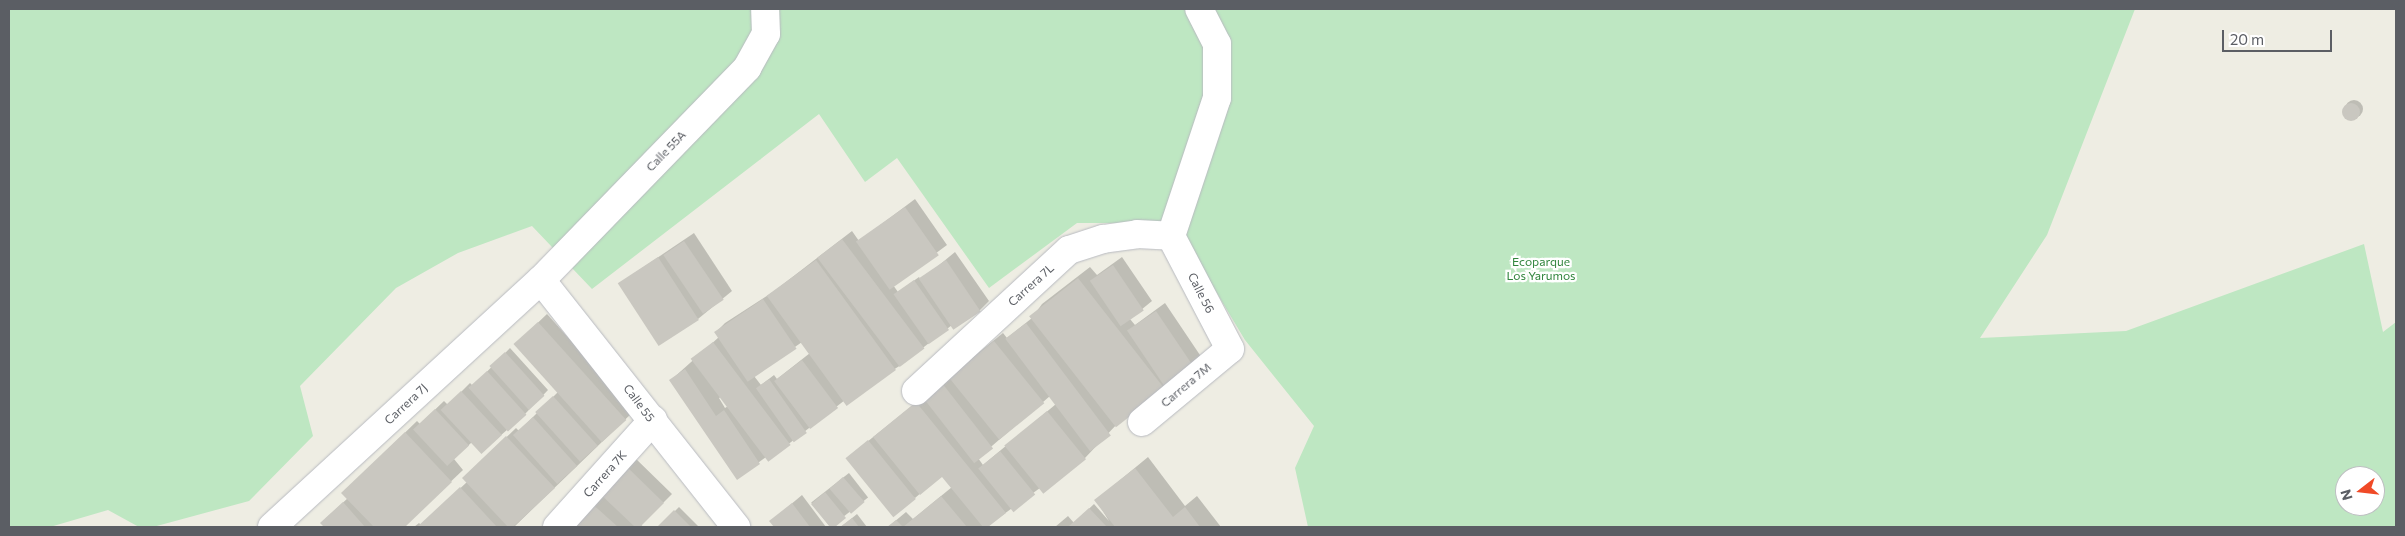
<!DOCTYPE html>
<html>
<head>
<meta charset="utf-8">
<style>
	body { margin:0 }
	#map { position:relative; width:2405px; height:536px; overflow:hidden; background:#eeede3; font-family:Commissioner,sans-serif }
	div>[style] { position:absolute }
	.green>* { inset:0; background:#bee7c2 }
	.shadow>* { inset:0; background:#0003; transform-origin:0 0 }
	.round { border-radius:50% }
	.building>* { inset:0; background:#c9c7c0; transform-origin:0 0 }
	.roads { filter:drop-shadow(0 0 1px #b8bac0) drop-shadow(0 0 1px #b8bac0) }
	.street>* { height:28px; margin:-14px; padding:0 14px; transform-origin:14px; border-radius:14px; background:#fff }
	span { translate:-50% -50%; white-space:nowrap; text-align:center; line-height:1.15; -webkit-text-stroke:4.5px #fff; paint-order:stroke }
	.street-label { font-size:12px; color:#5b5e64 }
	.park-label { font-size:12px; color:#31853d }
	.frame { position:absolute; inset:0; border:10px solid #5b5e64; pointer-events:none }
	.north { position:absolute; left:2335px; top:466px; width:50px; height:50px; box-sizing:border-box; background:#fff; border:1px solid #bdbfc1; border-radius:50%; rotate:254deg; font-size:14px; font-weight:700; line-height:20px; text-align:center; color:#5b5e64 }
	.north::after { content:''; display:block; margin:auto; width:18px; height:22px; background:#f04a27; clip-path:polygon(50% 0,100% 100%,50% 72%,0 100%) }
	.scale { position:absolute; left:2222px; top:30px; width:110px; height:22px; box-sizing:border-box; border:2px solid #5b5e64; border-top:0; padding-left:6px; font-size:15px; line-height:18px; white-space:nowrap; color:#5b5e64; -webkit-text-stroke:4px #fff; paint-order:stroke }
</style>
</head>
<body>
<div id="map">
	<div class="green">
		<i style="clip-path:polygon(evenodd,9px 9px,2135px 9px,2047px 235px,1980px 338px,2126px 331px,2364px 244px,2383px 332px,2396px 322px,2396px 527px,1308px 527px,1295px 468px,1314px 426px,1245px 340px,1188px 245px,1166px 223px,1077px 223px,989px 288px,897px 158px,865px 182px,819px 114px,592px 289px,532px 226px,458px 253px,396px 288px,300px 386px,313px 436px,249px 501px,153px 527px,139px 527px,108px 510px,50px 527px,9px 527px,9px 9px,2345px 476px,2375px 476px,2375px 506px,2345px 506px,2345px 476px)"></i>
	</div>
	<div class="shadow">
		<i class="round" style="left:2345px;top:100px;width:18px;height:18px"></i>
		<i style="clip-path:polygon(evenodd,915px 199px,947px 245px,893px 285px,898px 292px,919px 277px,921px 280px,955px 252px,989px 301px,980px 310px,952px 325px,901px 365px,845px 400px,768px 460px,766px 457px,737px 478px,671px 380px,719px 337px,716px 332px,725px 323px,773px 292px,852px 231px,859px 241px,915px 199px,802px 342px,810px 353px,777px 379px,774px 375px,761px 385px,754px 376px,802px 342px,915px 199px,721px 397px,728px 406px,725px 408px,719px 398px,721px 397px)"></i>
		<i style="clip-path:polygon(694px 233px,732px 291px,698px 319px,620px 283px)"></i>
		<i style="clip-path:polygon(evenodd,1122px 257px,1152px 301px,1130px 319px,1135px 325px,1165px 303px,1204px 361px,1118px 423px,1085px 458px,1043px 492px,1040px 488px,986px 527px,888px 527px,906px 512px,913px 519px,952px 487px,942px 475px,915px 498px,847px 458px,1003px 333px,1007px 338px,1032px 318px,1042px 304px,1090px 267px,1097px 275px,1122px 257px,1050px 396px,1056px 404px,983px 465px,978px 458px,1050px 396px)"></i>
		<i style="clip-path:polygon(547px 314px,634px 411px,514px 527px,414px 527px,419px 523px,421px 525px,467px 482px,473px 469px,516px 428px,519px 431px,559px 391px,525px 335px)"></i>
		<i style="clip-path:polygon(510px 348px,548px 390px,525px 414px,482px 452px,472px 442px,454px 459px,463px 470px,403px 527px,323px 527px,326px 518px,348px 498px,355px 481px,417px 421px,420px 424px,444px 401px,448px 405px,470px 383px,473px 386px)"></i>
		<i style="clip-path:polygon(633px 456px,672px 494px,641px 525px,644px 527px,567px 527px)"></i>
		<i style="clip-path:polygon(1148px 457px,1185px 506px,1197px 496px,1221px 527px,1055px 527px,1068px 516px,1074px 523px,1094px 504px,1109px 521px,1096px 500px)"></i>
		<i style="left:849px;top:473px;width:31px;height:48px;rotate:52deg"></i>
		<i style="clip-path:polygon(802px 495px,826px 527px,775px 527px,771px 521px)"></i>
		<i style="clip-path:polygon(679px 507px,699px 527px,659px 527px)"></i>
		<i style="clip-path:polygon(857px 514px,867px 527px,841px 527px)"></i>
	</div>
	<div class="building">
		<i class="round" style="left:2342px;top:103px;width:18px;height:18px"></i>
		<i style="left:905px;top:207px;width:59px;height:60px;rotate:55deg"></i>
		<i style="left:842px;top:239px;width:137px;height:31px;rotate:53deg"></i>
		<i style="left:684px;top:241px;width:71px;height:25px;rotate:56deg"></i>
		<i style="left:658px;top:257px;width:75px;height:48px;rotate:57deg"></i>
		<i style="left:816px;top:260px;width:136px;height:61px;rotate:54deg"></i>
		<i style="left:946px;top:260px;width:62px;height:33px;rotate:56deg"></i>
		<i style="left:1113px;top:265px;width:55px;height:28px;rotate:56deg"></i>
		<i style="left:1078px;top:278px;width:141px;height:62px;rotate:52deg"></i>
		<i style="left:914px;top:280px;width:61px;height:25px;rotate:55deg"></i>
		<i style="left:763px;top:299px;width:60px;height:59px;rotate:56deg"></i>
		<i style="left:1156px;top:311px;width:71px;height:35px;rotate:56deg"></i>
		<i style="left:538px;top:322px;width:132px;height:33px;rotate:48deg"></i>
		<i style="left:1026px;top:323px;width:141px;height:26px;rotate:53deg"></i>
		<i style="left:994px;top:341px;width:80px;height:58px;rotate:51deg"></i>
		<i style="left:713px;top:342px;width:129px;height:28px;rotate:53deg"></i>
		<i style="left:505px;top:352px;width:59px;height:21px;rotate:48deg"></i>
		<i style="left:802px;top:360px;width:60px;height:35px;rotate:53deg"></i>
		<i style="clip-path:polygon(685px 369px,716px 416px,724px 410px,760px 464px,737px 480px,669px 380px)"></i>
		<i style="left:487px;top:371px;width:59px;height:25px;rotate:48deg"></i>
		<i style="left:769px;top:379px;width:66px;height:16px;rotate:55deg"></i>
		<i style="left:942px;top:383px;width:83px;height:24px;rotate:52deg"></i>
		<i style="left:461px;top:391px;width:60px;height:28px;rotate:47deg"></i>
		<i style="left:553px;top:396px;width:67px;height:24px;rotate:48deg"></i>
		<i style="clip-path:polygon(916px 402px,1006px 513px,988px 527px,983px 527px,942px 477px,920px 495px,873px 437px)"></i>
		<i style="left:435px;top:409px;width:50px;height:30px;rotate:47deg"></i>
		<i style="left:1047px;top:411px;width:62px;height:55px;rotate:51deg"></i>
		<i style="left:533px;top:417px;width:66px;height:27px;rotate:48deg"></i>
		<i style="clip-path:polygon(405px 432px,452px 482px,405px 527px,374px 527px,341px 493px)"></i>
		<i style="clip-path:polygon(506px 436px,555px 488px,513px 527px,508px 527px,462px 478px)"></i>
		<i style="left:868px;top:440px;width:76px;height:29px;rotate:51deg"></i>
		<i style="left:1000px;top:451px;width:56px;height:28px;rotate:51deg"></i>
		<i style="clip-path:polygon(624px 464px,664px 503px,640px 527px,635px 527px,597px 491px)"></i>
		<i style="clip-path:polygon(1135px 468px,1173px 517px,1185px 507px,1200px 527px,1115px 527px,1094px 500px)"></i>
		<i style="left:843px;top:477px;width:33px;height:18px;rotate:49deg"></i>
		<i style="clip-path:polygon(460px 487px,497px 527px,417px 527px)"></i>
		<i style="clip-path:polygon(825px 492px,846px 518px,835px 527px,830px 527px,811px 504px)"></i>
		<i style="clip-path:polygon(941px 496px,967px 527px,903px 527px)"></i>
		<i style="clip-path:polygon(588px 500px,618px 527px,565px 527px)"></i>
		<i style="clip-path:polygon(343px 502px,365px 527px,324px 527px,320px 523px)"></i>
		<i style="clip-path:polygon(792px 503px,810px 527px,774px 527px,769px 521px)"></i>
		<i style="clip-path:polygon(1089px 508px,1107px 527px,1070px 527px,1069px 526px)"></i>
		<i style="clip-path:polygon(674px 510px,691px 527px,657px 527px)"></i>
		<i style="clip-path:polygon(852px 518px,859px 527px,840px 527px)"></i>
		<i style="clip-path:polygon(896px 520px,903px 527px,887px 527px)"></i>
	</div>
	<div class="roads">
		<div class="street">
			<i style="left:1171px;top:236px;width:145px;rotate:-71.6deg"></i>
			<i style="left:1217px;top:98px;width:54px;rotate:-90deg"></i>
			<i style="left:1217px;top:44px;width:39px;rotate:-117deg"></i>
			<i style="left:541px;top:280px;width:315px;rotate:51.7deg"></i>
			<i style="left:916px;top:391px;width:208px;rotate:-42.7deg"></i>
			<i style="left:1069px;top:250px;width:36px;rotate:-18deg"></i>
			<i style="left:1103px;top:239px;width:34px;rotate:-8deg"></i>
			<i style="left:1137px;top:234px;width:34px;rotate:3deg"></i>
			<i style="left:1142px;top:422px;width:114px;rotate:-39.7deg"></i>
			<i style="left:1230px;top:349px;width:127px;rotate:-117.6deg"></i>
			<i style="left:272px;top:527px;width:365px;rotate:-42.6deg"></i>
			<i style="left:541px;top:280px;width:296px;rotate:-45.8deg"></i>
			<i style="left:747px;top:68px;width:39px;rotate:-61deg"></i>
			<i style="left:766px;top:34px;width:25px;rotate:-92deg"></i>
			<i style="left:557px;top:527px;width:144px;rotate:-48.1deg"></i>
		</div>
	</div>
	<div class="street-label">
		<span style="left:666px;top:151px;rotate:-46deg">Calle 55A</span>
		<span style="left:1031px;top:285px;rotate:-42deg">Carrera 7L</span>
		<span style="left:1201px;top:293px;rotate:63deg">Calle 56</span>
		<span style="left:1186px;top:385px;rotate:-40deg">Carrera 7M</span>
		<span style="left:639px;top:403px;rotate:53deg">Calle 55</span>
		<span style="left:406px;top:404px;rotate:-43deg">Carrera 7J</span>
		<span style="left:605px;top:474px;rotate:-48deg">Carrera 7K</span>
	</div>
	<div class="park-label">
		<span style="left:1541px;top:269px">Ecoparque<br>Los Yarumos</span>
	</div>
	<div class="frame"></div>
	<div class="north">N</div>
	<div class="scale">20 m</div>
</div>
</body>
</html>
